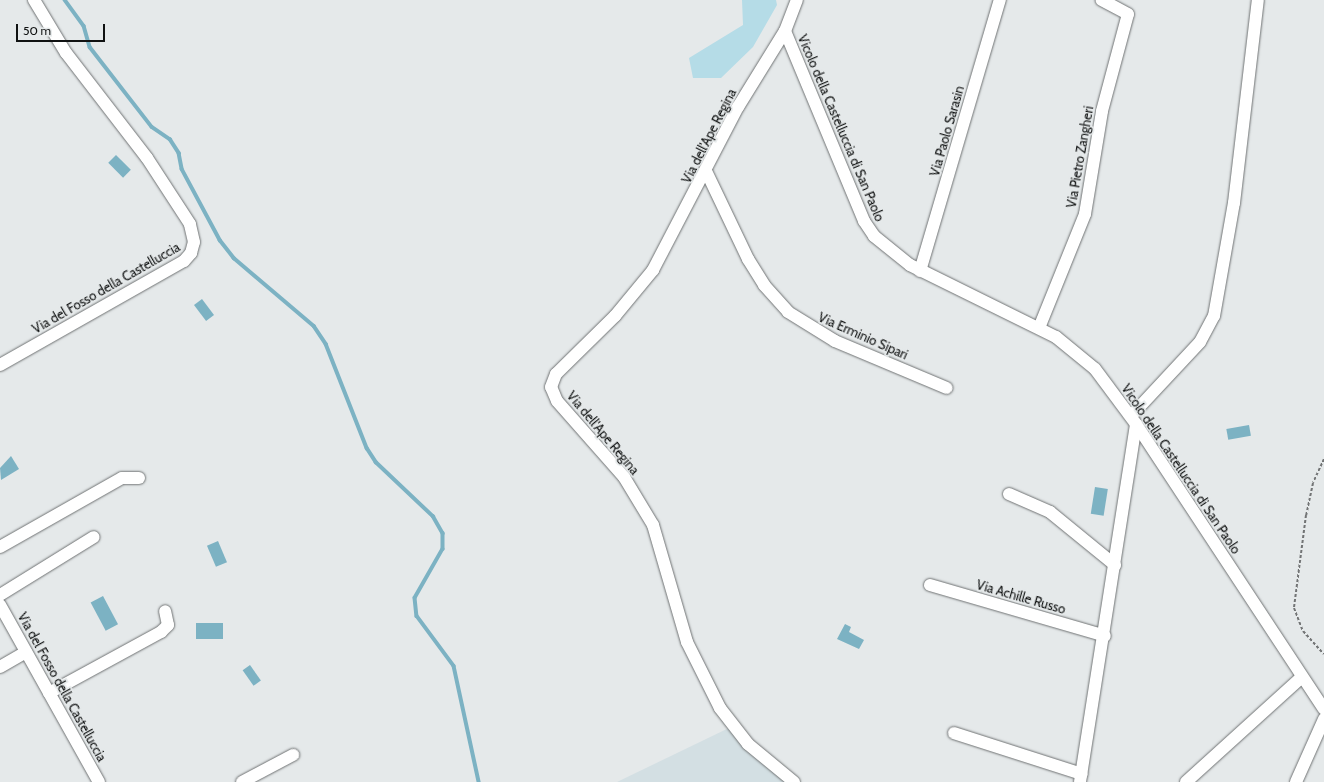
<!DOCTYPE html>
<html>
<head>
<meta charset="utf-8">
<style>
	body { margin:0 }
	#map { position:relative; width:1324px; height:782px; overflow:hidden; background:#e5e9ea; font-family:Cabin,sans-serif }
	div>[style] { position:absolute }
	.built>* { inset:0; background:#d3dfe3 }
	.green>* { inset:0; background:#b5dce7 }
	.water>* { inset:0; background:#7cb2c3; transform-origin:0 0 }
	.stream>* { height:3.5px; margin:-1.75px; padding:0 1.75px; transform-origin:1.75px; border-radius:1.75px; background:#7cb2c3 }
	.path>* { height:2px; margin-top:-1px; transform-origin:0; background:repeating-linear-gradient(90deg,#727475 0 3px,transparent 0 5px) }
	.roads { filter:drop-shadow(0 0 1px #6f7273) drop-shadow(0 0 1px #6f7273) }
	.minor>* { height:12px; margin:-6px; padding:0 6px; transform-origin:6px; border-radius:6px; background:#fff }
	span { translate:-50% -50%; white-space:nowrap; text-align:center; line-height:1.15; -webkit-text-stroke:3.5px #e5e9ea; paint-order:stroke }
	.street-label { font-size:13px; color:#101212 }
	.scale { position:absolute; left:16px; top:24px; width:89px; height:18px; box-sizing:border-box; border:2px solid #101212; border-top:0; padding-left:5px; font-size:12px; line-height:14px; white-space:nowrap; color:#101212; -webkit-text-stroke:3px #e5e9ea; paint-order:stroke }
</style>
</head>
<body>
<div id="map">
	<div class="built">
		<i style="clip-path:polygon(733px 726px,793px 782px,617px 782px)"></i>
	</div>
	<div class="green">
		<i style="clip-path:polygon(742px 0,776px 0,777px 5px,753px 47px,721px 78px,693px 78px,689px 58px,743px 25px)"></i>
	</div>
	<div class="water">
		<i style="left:116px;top:155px;width:21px;height:11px;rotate:45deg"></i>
		<i style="left:202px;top:299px;width:20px;height:10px;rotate:53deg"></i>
		<i style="left:1249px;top:425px;width:11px;height:23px;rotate:80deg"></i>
		<i style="clip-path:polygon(11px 456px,19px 469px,1px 480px,0 468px)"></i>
		<i style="left:1095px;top:487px;width:13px;height:27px;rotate:9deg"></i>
		<i style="left:218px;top:541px;width:23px;height:12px;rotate:67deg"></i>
		<i style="left:103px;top:596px;width:32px;height:14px;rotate:62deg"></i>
		<i style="left:196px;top:623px;width:27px;height:16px"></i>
		<i style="clip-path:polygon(845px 624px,851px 627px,849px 632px,864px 640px,859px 649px,837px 639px)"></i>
		<i style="left:250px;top:665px;width:19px;height:9px;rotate:55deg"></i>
	</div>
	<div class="stream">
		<i style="left:65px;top:0;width:32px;rotate:54deg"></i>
		<i style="left:84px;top:26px;width:22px;rotate:74deg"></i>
		<i style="left:90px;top:47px;width:101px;rotate:52.2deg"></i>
		<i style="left:152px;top:127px;width:22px;rotate:34deg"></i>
		<i style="left:170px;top:139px;width:17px;rotate:57deg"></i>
		<i style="left:179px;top:153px;width:16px;rotate:79deg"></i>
		<i style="left:182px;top:169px;width:81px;rotate:61.8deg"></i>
		<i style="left:220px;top:240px;width:23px;rotate:52deg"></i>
		<i style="left:234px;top:258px;width:105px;rotate:40.4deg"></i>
		<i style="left:314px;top:326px;width:22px;rotate:56deg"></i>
		<i style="left:326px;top:344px;width:112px;rotate:68.5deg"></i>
		<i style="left:367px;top:448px;width:17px;rotate:57deg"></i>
		<i style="left:376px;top:462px;width:79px;rotate:43.5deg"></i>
		<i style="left:433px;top:516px;width:20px;rotate:60deg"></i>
		<i style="left:443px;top:533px;width:16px;rotate:90deg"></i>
		<i style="left:443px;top:549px;width:56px;rotate:119.7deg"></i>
		<i style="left:415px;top:598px;width:18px;rotate:84deg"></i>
		<i style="left:417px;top:616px;width:62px;rotate:53.5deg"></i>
		<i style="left:454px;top:666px;width:119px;rotate:77.8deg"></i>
	</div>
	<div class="path">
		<i style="left:1324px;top:459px;width:26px;rotate:115deg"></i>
		<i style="left:1313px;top:483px;width:33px;rotate:102deg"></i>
		<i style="left:1306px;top:515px;width:94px;rotate:97.4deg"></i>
		<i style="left:1294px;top:608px;width:25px;rotate:69deg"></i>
		<i style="left:1303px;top:631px;width:31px;rotate:48deg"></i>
	</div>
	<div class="roads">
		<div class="minor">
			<i style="left:785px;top:31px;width:206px;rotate:67.4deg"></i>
			<i style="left:864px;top:221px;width:18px;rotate:56deg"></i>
			<i style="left:874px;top:236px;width:46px;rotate:38.9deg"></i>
			<i style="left:910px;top:265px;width:163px;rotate:26.3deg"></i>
			<i style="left:1056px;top:337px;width:50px;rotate:39.4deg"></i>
			<i style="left:1095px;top:369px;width:69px;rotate:53.3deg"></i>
			<i style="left:1136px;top:424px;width:341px;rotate:56.6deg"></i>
			<i style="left:706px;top:171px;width:98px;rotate:64.5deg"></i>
			<i style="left:748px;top:259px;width:31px;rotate:58deg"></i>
			<i style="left:764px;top:285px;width:36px;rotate:48deg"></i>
			<i style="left:788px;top:312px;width:55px;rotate:31.7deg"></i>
			<i style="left:835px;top:341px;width:121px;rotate:22.8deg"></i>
			<i style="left:920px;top:271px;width:283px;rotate:-73.6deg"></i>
			<i style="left:1039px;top:328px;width:123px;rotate:-68deg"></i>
			<i style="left:1085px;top:214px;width:104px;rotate:-80.6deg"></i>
			<i style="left:1102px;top:111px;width:100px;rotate:-75deg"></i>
			<i style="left:1128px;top:14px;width:30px;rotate:-152deg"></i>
			<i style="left:0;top:365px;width:211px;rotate:-29.5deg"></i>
			<i style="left:184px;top:261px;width:11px;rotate:-49deg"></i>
			<i style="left:191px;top:253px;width:11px;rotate:-75deg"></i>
			<i style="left:194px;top:242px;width:18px;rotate:-103deg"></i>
			<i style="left:190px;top:224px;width:79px;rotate:-123.1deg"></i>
			<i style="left:147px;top:158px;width:133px;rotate:-127.6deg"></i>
			<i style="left:66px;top:53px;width:62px;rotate:-121.1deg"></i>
			<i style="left:1131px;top:416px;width:101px;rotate:-47deg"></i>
			<i style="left:1200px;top:342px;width:30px;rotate:-62deg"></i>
			<i style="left:1214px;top:316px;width:115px;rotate:-80deg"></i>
			<i style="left:1234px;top:203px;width:204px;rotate:-83.3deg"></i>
			<i style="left:1009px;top:494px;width:45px;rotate:23.7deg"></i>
			<i style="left:1050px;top:512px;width:84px;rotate:39.2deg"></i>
			<i style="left:0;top:547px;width:140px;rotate:-29.5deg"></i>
			<i style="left:122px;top:478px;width:17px"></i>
			<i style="left:930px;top:585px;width:182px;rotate:16.2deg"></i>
			<i style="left:0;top:595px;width:110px;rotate:-31.7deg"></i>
			<i style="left:0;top:605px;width:203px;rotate:60.8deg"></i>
			<i style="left:0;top:667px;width:30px;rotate:-30deg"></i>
			<i style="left:49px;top:693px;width:128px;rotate:-28.6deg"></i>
			<i style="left:161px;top:632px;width:10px;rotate:-45deg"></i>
			<i style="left:168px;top:625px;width:14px;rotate:-102deg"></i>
			<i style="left:954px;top:733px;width:134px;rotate:17.8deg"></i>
			<i style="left:242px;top:782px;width:58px;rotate:-27.9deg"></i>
			<i style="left:794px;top:782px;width:60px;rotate:-140.4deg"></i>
			<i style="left:748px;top:744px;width:46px;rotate:-127.9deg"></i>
			<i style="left:720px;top:708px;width:74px;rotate:-116.6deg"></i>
			<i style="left:687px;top:642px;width:122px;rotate:-106.2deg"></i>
			<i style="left:653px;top:525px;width:56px;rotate:-121.1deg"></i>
			<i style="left:624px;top:477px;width:101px;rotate:-131.4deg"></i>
			<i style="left:557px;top:401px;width:15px;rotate:-113deg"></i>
			<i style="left:551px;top:387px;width:14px;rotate:-69deg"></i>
			<i style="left:556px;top:374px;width:83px;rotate:-44.5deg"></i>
			<i style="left:615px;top:316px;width:60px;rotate:-50.4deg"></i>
			<i style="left:653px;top:270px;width:184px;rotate:-62.5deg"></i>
			<i style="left:738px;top:107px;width:89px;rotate:-58.3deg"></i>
			<i style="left:785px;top:31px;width:33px;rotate:-69deg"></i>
			<i style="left:1080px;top:782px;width:362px;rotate:-81.1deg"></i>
			<i style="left:1186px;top:782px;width:156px;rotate:-42.2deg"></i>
			<i style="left:1296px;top:782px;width:69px;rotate:-66deg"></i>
		</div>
	</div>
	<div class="street-label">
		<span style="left:841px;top:128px;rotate:67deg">Vicolo della Castelluccia di San Paolo</span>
		<span style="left:947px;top:131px;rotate:-74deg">Via Paolo Sarasin</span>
		<span style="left:709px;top:136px;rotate:-63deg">Via dell'Ape Regina</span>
		<span style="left:1080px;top:157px;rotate:-80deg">Via Pietro Zangheri</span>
		<span style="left:106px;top:288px;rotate:-30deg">Via del Fosso della Castelluccia</span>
		<span style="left:863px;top:336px;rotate:24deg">Via Erminio Sipari</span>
		<span style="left:603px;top:433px;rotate:50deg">Via dell'Ape Regina</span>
		<span style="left:1181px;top:469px;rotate:56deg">Vicolo della Castelluccia di San Paolo</span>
		<span style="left:1021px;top:597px;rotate:16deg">Via Achille Russo</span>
		<span style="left:62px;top:687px;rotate:61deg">Via del Fosso della Castelluccia</span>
	</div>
	<div class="scale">50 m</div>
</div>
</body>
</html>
